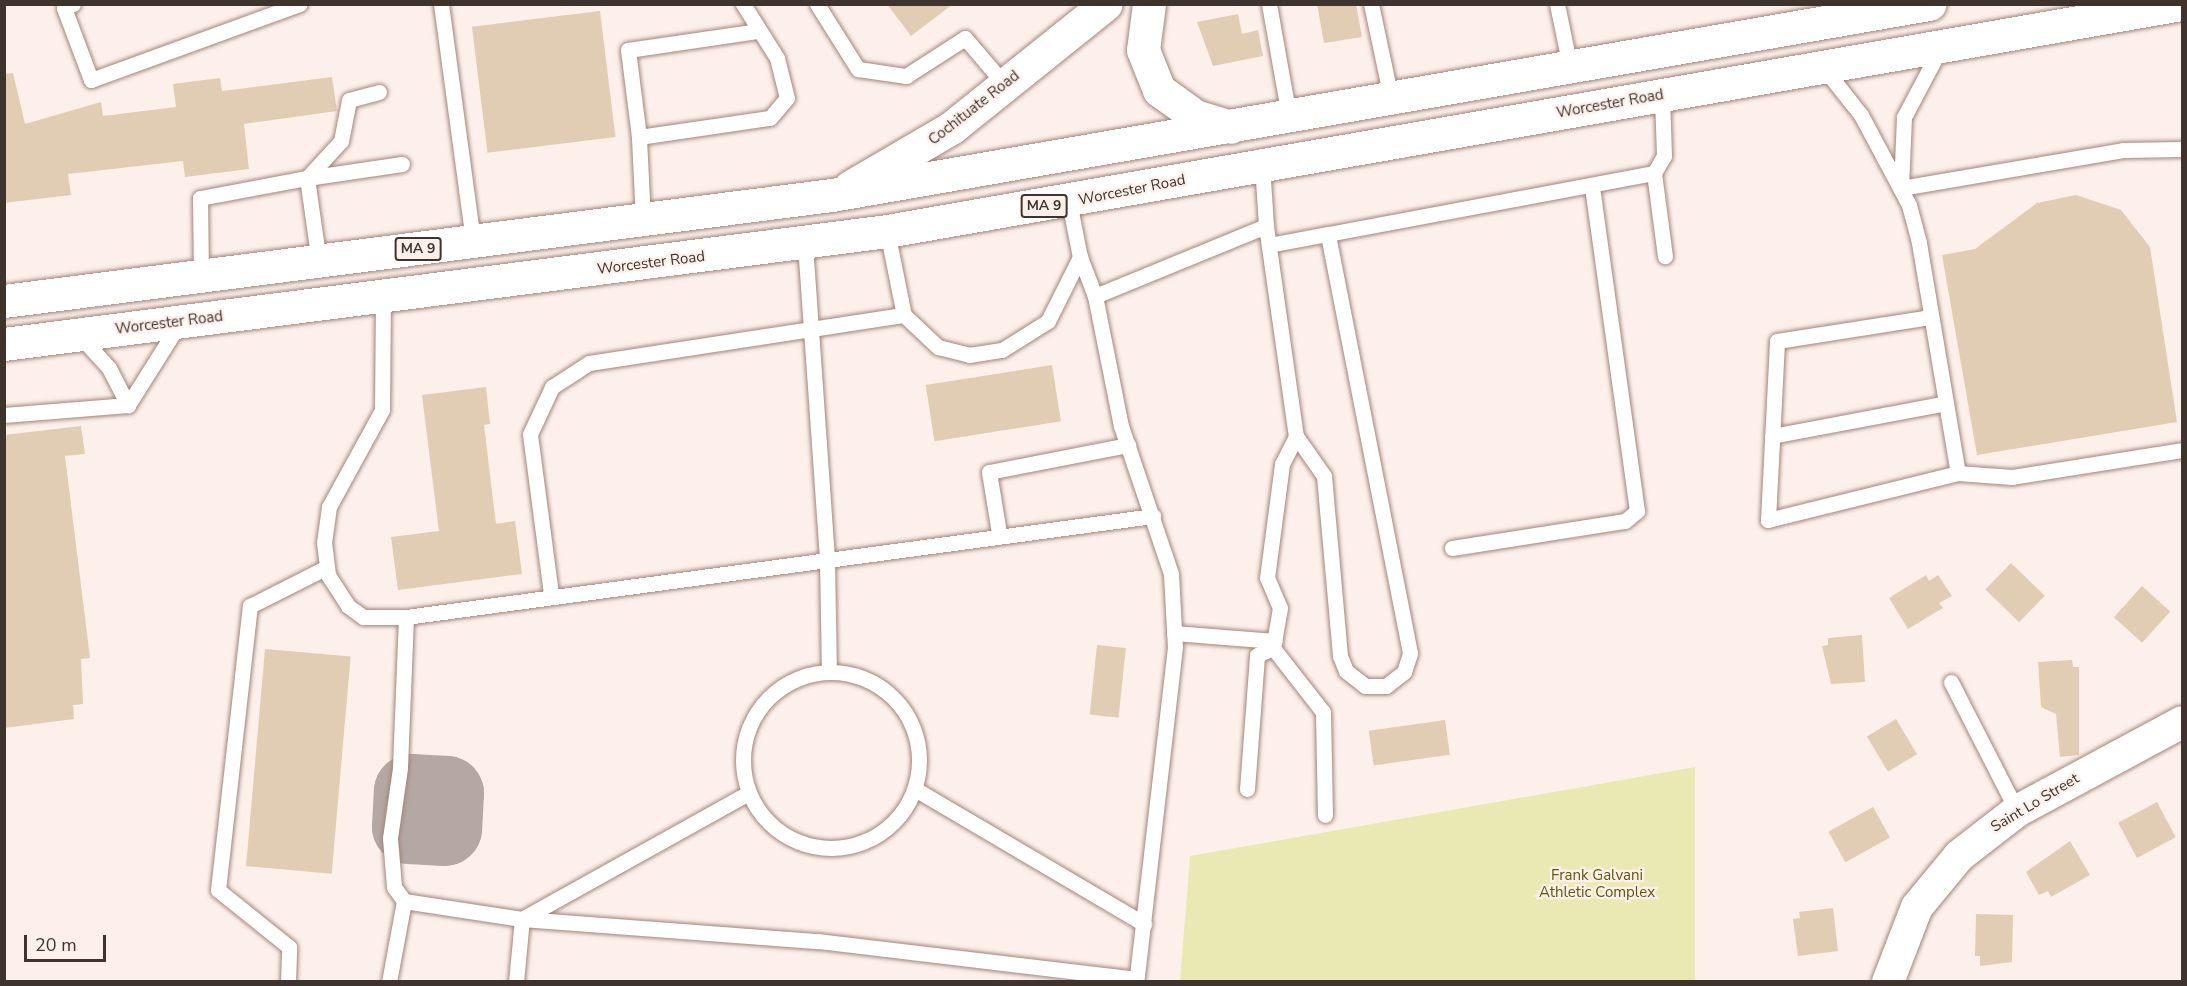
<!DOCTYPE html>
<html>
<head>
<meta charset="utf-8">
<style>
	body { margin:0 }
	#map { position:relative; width:2187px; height:986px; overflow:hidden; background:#fdf0eb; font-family:"Nunito Sans",sans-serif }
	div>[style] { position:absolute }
	.green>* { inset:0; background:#ebe9b3 }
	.taxiway>* { height:75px; margin:-37.5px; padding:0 37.5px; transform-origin:37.5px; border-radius:37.5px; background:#b5a8a3 }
	.building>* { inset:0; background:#e1cdb4; transform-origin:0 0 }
	.roads { filter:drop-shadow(0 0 2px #a28479) drop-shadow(0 0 2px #a28479) }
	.lane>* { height:15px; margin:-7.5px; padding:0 7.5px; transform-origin:7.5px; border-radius:7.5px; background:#fff }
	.lane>.ring { margin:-7.5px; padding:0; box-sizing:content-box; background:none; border:15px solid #fff; border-radius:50% }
	.street>* { height:32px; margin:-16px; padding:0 16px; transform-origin:16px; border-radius:16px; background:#fff }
	.secondary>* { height:33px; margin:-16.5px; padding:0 16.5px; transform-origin:16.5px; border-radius:16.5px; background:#fff }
	.highway>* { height:33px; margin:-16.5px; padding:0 16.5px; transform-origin:16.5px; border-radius:16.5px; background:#fff }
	span { translate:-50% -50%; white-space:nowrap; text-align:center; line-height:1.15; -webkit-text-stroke:4.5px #fdf0eb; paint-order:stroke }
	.shield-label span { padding:2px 4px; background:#fdf0eb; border:2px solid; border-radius:4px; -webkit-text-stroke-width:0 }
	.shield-label { font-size:14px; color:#3f332e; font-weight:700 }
	.street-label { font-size:15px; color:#3f332e }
	.park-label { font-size:15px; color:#5d5809 }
	.frame { position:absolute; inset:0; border:6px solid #3f332e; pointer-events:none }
	.scale { position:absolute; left:24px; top:935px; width:82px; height:27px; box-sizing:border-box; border:3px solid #3f332e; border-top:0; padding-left:8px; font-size:18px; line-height:21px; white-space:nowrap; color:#3f332e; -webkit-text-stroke:4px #fdf0eb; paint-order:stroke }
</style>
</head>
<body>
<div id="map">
	<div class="green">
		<i style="clip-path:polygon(1695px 767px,1695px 981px,1180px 981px,1190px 856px)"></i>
	</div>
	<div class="taxiway">
		<i style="left:411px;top:791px;width:35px;rotate:3deg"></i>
		<i style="left:446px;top:793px;width:35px;rotate:93deg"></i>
		<i style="left:444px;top:828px;width:35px;rotate:-177deg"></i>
		<i style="left:409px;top:826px;width:35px;rotate:-87deg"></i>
	</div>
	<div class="building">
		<i style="clip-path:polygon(887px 4px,953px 4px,911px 36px)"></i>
		<i style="clip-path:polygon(1317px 4px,1356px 4px,1362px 37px,1324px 43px)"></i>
		<i style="left:600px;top:11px;width:127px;height:129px;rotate:83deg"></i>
		<i style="clip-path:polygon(1238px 14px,1242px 34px,1258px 30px,1263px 56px,1213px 66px,1197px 22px)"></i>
		<i style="clip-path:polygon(13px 73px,25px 124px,101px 102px,103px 116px,176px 107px,173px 84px,220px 78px,222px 91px,332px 77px,337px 111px,244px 124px,249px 169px,185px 177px,183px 161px,68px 174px,71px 195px,4px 203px,4px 74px)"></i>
		<i style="clip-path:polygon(2076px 195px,2121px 210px,2150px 247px,2177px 422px,1977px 455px,1942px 255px,1975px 249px,2037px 203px)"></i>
		<i style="left:1052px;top:365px;width:57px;height:128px;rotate:81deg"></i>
		<i style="clip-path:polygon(486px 387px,490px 424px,484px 425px,496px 524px,515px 521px,522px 574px,398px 590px,391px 537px,439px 531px,422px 395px)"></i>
		<i style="clip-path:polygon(81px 426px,85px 454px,65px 456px,90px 658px,81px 659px,83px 704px,73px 705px,74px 719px,4px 728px,4px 435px)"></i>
		<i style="left:2011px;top:563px;width:47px;height:37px;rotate:44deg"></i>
		<i style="clip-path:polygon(1926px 575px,1929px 581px,1938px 575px,1952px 596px,1939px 603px,1943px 608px,1908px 629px,1889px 598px)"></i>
		<i style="left:2142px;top:586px;width:38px;height:42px;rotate:42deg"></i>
		<i style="clip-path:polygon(1862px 635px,1865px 682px,1831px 684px,1822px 646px,1828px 645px,1828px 638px)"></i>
		<i style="left:1097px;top:645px;width:29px;height:70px;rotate:6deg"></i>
		<i style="left:265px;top:649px;width:86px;height:218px;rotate:5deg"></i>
		<i style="clip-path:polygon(2072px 660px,2073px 667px,2079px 667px,2079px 755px,2060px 757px,2056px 714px,2041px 707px,2038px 662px)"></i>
		<i style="left:1896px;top:719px;width:41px;height:34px;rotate:59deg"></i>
		<i style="left:1445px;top:720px;width:35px;height:77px;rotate:82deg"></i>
		<i style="left:2157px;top:802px;width:40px;height:44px;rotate:62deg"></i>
		<i style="left:1873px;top:807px;width:35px;height:51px;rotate:61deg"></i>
		<i style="clip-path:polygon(2070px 841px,2090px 875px,2051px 897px,2048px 891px,2039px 895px,2026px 872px)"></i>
		<i style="clip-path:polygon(1833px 908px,1838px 951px,1798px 956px,1793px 919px,1800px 918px,1799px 912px)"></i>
		<i style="clip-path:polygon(1976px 914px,2013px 915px,2012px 962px,1980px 966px,1980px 956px,1975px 956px)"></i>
	</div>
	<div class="roads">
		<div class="lane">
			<i style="left:73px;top:4px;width:10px;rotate:156deg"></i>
			<i style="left:64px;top:8px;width:77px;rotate:69.4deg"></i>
			<i style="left:91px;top:80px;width:222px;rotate:-20deg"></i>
			<i style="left:441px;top:4px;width:240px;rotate:82.3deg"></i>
			<i style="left:817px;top:4px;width:77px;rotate:57.8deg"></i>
			<i style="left:858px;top:69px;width:49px;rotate:8.3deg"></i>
			<i style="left:906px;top:76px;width:70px;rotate:-32.8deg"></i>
			<i style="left:965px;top:38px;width:62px;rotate:49.6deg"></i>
			<i style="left:1269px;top:4px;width:114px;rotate:79.9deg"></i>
			<i style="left:1371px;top:4px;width:96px;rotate:78deg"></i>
			<i style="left:1557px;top:4px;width:64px;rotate:78.3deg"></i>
			<i style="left:1823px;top:67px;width:61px;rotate:51.6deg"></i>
			<i style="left:1861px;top:115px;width:102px;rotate:61.9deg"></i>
			<i style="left:1909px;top:205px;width:39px;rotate:75deg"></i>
			<i style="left:1919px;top:243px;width:233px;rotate:80.4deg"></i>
			<i style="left:1958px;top:473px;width:196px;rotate:166.1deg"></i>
			<i style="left:1768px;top:520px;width:179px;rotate:-87.1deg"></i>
			<i style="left:1777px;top:341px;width:156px;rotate:-8.9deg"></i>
			<i style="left:379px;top:92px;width:31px;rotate:165deg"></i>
			<i style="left:349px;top:100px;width:42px;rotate:101deg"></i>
			<i style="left:341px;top:141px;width:50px;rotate:132.6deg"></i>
			<i style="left:307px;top:178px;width:96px;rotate:-8.4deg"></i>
			<i style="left:639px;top:137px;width:88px;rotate:-97.2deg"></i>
			<i style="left:628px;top:50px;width:132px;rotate:-8.3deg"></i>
			<i style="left:1262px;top:165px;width:61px;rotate:86.2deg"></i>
			<i style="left:1266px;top:226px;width:212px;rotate:81.9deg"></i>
			<i style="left:1296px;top:436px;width:49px;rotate:55deg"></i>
			<i style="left:1324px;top:476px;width:181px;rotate:84.9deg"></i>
			<i style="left:1340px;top:656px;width:16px;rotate:68deg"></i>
			<i style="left:1346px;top:671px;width:24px;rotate:38deg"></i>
			<i style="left:1365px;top:686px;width:21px"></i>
			<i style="left:1386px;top:686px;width:23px;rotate:-38deg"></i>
			<i style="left:1404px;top:672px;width:20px;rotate:-72deg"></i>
			<i style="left:1410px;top:653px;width:427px;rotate:-101.1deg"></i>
			<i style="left:1328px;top:234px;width:332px;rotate:-10.6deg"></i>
			<i style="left:1654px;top:173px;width:84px;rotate:82.5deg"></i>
			<i style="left:1654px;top:173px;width:20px;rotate:-60deg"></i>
			<i style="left:1664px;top:156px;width:61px;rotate:-91.9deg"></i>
			<i style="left:1901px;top:188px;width:225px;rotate:-9.7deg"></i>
			<i style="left:2123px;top:150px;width:59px;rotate:-1deg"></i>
			<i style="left:1901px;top:188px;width:71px;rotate:-87.6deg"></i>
			<i style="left:1904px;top:117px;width:79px;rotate:-62.1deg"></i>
			<i style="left:1069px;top:202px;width:56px;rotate:78.7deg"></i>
			<i style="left:1080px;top:257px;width:42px;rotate:69deg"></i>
			<i style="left:1095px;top:296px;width:133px;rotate:78.7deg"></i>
			<i style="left:1121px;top:426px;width:156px;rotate:71.3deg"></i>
			<i style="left:1171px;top:574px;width:73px;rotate:86.9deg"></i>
			<i style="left:1175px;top:647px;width:337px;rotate:96.6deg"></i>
			<i style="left:643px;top:220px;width:83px;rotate:-92.8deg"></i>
			<i style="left:639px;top:137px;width:132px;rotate:-8.3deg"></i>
			<i style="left:770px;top:118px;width:26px;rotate:-50deg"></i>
			<i style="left:787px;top:98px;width:41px;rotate:-104deg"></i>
			<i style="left:777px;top:58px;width:64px;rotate:-122.2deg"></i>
			<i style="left:887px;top:231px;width:86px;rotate:78.6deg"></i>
			<i style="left:805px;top:244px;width:317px;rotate:86deg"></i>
			<i style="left:827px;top:560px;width:112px;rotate:89deg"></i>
			<i style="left:1269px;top:245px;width:60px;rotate:-10.6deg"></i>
			<i style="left:201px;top:277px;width:79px;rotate:-90.7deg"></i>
			<i style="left:200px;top:198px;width:109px;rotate:-10.6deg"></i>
			<i style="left:307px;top:178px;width:85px;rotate:81.9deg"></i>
			<i style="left:383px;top:296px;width:114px;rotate:90.5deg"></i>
			<i style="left:382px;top:410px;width:111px;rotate:118.7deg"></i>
			<i style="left:329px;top:507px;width:35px;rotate:98deg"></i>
			<i style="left:324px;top:542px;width:33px;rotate:83deg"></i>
			<i style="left:328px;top:575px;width:37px;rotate:57deg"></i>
			<i style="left:348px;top:606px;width:19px;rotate:36deg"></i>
			<i style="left:363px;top:617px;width:43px"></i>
			<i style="left:406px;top:617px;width:754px;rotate:-7.7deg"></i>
			<i style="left:1095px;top:296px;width:185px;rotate:-22.3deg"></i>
			<i style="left:78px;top:334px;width:46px;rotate:47.6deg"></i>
			<i style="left:109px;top:368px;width:42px;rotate:62.8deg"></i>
			<i style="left:128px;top:405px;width:96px;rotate:-57.8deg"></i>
			<i style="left:4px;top:415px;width:124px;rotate:-4.6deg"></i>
			<i style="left:1772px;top:436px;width:177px;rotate:-10.7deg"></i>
			<i style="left:1958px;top:473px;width:54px;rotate:4.2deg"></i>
			<i style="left:2012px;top:477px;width:172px;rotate:-9deg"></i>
			<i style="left:999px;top:533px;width:62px;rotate:-99.3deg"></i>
			<i style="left:989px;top:472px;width:142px;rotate:-11deg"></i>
			<i style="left:1452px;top:548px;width:175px;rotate:-8.9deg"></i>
			<i style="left:1625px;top:521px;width:16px;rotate:-40deg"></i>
			<i style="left:1637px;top:511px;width:329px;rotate:-97.9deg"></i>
			<i style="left:551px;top:594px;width:161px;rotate:-97.5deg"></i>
			<i style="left:530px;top:434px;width:52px;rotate:-64.9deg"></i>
			<i style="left:552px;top:387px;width:44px;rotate:-33deg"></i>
			<i style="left:589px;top:363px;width:319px;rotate:-8.7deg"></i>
			<i style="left:904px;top:315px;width:47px;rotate:43.3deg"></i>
			<i style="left:938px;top:347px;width:32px;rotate:14deg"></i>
			<i style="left:969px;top:355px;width:33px;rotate:-9deg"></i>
			<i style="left:1002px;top:350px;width:54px;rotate:-32.2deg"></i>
			<i style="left:1048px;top:321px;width:72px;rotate:-63.4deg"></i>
			<i style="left:406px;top:617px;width:151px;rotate:92.3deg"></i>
			<i style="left:400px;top:768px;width:71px;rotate:98.1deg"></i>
			<i style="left:390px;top:838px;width:49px;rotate:85.3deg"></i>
			<i style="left:394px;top:887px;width:17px;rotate:54deg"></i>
			<i style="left:404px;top:901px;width:119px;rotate:8.7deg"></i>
			<i style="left:522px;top:919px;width:297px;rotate:4.3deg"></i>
			<i style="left:818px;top:941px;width:320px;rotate:6.8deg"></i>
			<i style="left:1174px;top:633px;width:101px;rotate:4.5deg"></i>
			<i style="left:1273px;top:648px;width:81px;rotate:52deg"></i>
			<i style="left:1323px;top:712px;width:103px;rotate:88.9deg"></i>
			<i class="ring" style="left:743px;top:672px;width:161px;height:161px"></i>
			<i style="left:1951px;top:682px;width:145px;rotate:62.9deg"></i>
			<i style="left:915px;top:789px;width:266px;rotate:30.5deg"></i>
			<i style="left:1247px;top:789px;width:134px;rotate:-85.7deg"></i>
			<i style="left:1257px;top:655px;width:17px;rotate:-24deg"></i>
			<i style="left:1273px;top:648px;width:41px;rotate:-80.1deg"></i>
			<i style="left:1280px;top:608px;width:33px;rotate:-113deg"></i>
			<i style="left:1267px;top:578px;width:115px;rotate:-82.5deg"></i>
			<i style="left:1282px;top:464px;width:31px;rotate:-63deg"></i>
			<i style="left:288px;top:982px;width:35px;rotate:-88deg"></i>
			<i style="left:289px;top:947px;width:91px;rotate:-141.2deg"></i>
			<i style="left:218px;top:890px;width:286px;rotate:-83.6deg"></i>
			<i style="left:250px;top:606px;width:86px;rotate:-26.9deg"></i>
			<i style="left:389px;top:982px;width:82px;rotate:-79.5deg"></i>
			<i style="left:516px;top:982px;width:63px;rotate:-84.6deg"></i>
			<i style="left:522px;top:919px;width:259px;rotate:-29.1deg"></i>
		</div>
		<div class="street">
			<i style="left:1888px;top:982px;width:80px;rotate:-68.9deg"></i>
			<i style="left:1917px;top:907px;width:66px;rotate:-50.5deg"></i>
			<i style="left:1959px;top:856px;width:73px;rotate:-37.8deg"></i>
			<i style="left:2017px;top:811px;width:187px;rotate:-28.3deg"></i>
		</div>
		<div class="secondary">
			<i style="left:1149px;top:4px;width:46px;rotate:97.4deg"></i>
			<i style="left:1143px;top:50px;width:43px;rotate:68.2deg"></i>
			<i style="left:1159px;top:90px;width:44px;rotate:35.8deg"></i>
			<i style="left:1195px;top:116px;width:37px;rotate:17deg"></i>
			<i style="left:850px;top:187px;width:117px;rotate:-30.3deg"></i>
			<i style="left:951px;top:128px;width:198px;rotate:-38.7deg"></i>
		</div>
		<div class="highway">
			<i style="left:4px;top:301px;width:835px;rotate:-7.3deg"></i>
			<i style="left:832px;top:195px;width:1114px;rotate:-9.88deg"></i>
			<i style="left:4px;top:344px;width:890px;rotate:-7.29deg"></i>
			<i style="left:887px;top:231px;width:1314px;rotate:-9.95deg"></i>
		</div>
	</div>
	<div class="shield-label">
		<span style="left:1044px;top:206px">MA 9</span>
		<span style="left:418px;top:249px">MA 9</span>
	</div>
	<div class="street-label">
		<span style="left:1610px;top:104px;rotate:-10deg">Worcester Road</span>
		<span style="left:974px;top:108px;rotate:-38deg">Cochituate Road</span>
		<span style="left:1132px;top:190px;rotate:-11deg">Worcester Road</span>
		<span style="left:651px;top:263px;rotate:-7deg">Worcester Road</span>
		<span style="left:169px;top:323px;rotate:-7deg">Worcester Road</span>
		<span style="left:2035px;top:803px;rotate:-31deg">Saint Lo Street</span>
	</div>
	<div class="park-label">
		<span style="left:1597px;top:884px">Frank Galvani<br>Athletic Complex</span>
	</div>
	<div class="frame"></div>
	<div class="scale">20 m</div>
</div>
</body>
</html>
